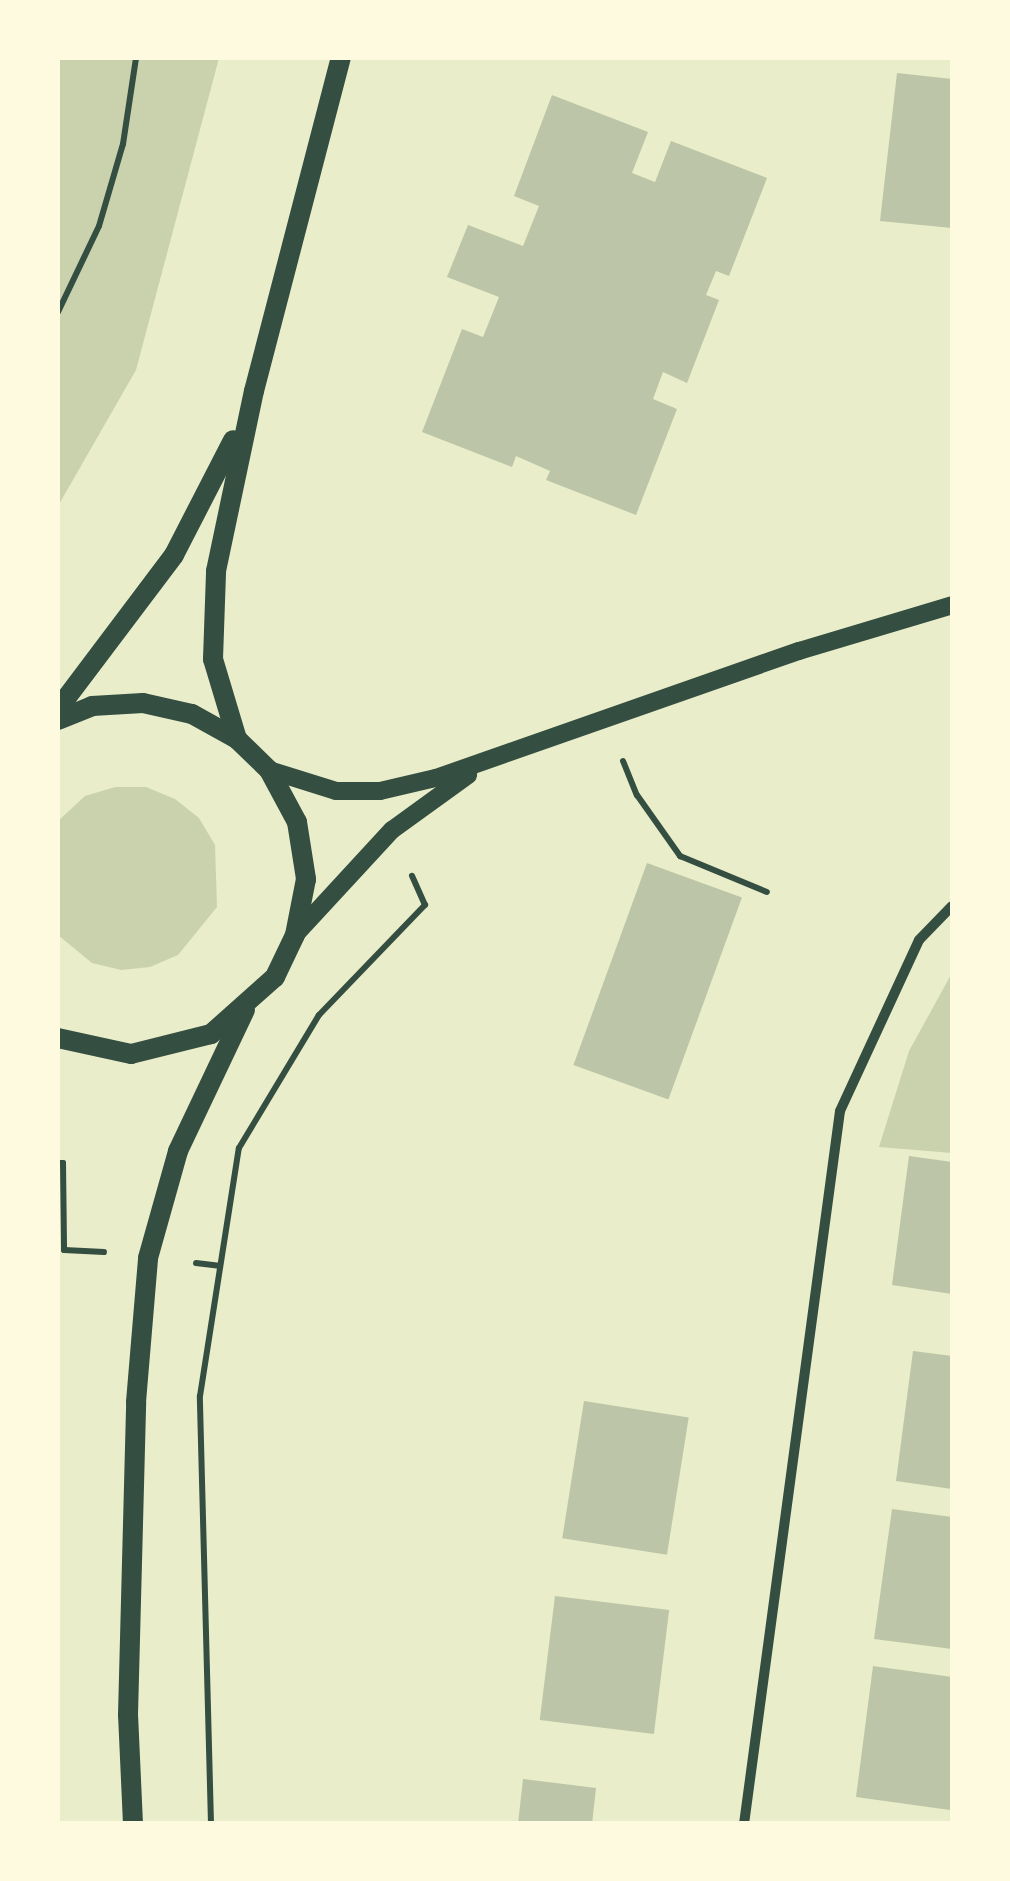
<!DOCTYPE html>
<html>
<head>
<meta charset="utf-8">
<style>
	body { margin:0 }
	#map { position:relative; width:1010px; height:1881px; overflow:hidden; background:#e9edc9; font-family:Inter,sans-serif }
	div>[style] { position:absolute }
	.green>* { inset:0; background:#cad2ad }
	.building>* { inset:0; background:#bcc5a7; transform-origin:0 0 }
	.path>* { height:6px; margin:-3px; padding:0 3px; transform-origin:3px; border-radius:3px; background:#344e41 }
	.minor>* { height:10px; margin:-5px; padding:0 5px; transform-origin:5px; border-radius:5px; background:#344e41 }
	.tertiary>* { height:18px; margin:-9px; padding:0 9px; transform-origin:9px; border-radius:9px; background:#344e41 }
	.secondary>* { height:20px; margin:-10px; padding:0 10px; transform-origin:10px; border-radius:10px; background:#344e41 }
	span { translate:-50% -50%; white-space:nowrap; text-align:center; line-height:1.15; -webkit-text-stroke:9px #fefae0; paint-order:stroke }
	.frame { position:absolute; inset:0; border:60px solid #fefae0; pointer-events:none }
</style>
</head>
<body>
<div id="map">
	<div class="green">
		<i style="clip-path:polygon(58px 58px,219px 58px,136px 370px,58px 506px)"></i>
		<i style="clip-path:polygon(115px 787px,146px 787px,175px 799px,199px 818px,215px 845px,217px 907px,178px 955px,150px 967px,121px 970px,92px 963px,58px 935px,58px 821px,85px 796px)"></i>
		<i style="clip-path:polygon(952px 973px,952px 1153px,879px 1147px,909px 1051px)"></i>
	</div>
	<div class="building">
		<i style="clip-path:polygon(897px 73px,952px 79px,952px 228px,880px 221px)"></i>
		<i style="clip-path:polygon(552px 95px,648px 132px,632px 173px,655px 182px,671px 141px,767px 178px,729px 276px,716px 271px,706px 295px,719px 300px,687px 383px,663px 372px,653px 399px,677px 409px,636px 515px,546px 480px,550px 471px,516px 456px,512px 467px,422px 432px,462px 329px,483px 337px,499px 297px,447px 277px,468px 225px,523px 246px,539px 206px,514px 196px)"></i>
		<i style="left:647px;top:863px;width:101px;height:215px;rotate:20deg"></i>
		<i style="clip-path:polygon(909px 1156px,952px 1162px,952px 1294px,892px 1285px)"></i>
		<i style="clip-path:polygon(913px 1351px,952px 1356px,952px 1489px,896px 1481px)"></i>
		<i style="left:584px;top:1401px;width:106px;height:139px;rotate:9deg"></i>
		<i style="clip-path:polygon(892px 1509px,952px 1517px,952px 1649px,874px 1639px)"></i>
		<i style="left:555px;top:1596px;width:115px;height:125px;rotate:7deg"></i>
		<i style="clip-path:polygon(873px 1666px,952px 1677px,950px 1810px,856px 1797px)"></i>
		<i style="clip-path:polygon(523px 1779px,596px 1788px,592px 1824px,518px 1824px)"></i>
	</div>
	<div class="path">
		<i style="left:58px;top:312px;width:95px;rotate:-64.5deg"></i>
		<i style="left:99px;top:226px;width:85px;rotate:-73.7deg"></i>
		<i style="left:123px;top:144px;width:87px;rotate:-81.4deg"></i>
		<i style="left:623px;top:761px;width:37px;rotate:68deg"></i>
		<i style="left:637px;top:795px;width:75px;rotate:54.8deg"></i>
		<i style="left:680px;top:856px;width:94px;rotate:22.5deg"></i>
		<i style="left:58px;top:1163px;width:5px"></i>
		<i style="left:63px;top:1163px;width:87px;rotate:89.3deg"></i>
		<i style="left:64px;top:1250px;width:40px;rotate:2.9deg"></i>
		<i style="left:196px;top:1263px;width:23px;rotate:7deg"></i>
		<i style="left:211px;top:1824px;width:428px;rotate:-91.5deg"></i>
		<i style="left:200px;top:1396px;width:251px;rotate:-81.1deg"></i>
		<i style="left:239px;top:1148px;width:155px;rotate:-59deg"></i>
		<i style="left:319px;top:1015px;width:153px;rotate:-46.1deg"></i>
		<i style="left:425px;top:905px;width:32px;rotate:-114deg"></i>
	</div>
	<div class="minor">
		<i style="left:744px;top:1824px;width:719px;rotate:-82.33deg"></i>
		<i style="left:840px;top:1111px;width:188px;rotate:-65.2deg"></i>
		<i style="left:919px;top:940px;width:47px;rotate:-45.9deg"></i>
	</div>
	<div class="tertiary">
		<i style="left:269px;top:770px;width:70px;rotate:17.4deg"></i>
		<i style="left:336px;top:791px;width:44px"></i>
		<i style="left:380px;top:791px;width:57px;rotate:-13.1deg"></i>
		<i style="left:436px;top:778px;width:385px;rotate:-19.3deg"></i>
		<i style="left:799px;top:651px;width:160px;rotate:-16.7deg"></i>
		<i style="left:295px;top:935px;width:143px;rotate:-47.3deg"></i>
		<i style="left:392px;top:830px;width:94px;rotate:-35.9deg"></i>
	</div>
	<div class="secondary">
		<i style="left:58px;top:709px;width:193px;rotate:-53deg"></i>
		<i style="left:174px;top:555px;width:129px;rotate:-62.8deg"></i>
		<i style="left:58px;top:720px;width:37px;rotate:-22deg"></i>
		<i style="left:92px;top:706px;width:51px;rotate:-3.4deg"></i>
		<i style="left:143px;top:703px;width:50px;rotate:12.7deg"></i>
		<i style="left:192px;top:714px;width:51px;rotate:29.1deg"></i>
		<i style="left:237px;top:739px;width:45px;rotate:44.1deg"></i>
		<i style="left:269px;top:770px;width:59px;rotate:61.7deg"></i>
		<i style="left:297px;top:822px;width:58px;rotate:81deg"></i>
		<i style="left:306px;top:879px;width:57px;rotate:101.1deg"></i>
		<i style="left:295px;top:935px;width:47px;rotate:115.5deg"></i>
		<i style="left:275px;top:977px;width:86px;rotate:138.3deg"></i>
		<i style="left:211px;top:1034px;width:82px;rotate:166deg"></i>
		<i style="left:131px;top:1054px;width:75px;rotate:-167.6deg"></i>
		<i style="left:237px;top:739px;width:84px;rotate:-106.7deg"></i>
		<i style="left:213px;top:659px;width:88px;rotate:-88deg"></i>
		<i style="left:216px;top:571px;width:184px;rotate:-78.1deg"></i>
		<i style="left:254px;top:391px;width:344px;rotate:-75.4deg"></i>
		<i style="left:133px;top:1824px;width:109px;rotate:-92.6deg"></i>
		<i style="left:128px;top:1715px;width:313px;rotate:-88.5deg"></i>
		<i style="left:136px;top:1402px;width:144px;rotate:-85.2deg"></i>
		<i style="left:148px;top:1258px;width:111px;rotate:-74.3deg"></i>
		<i style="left:178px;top:1151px;width:156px;rotate:-64.6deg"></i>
	</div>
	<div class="frame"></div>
</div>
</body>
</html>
